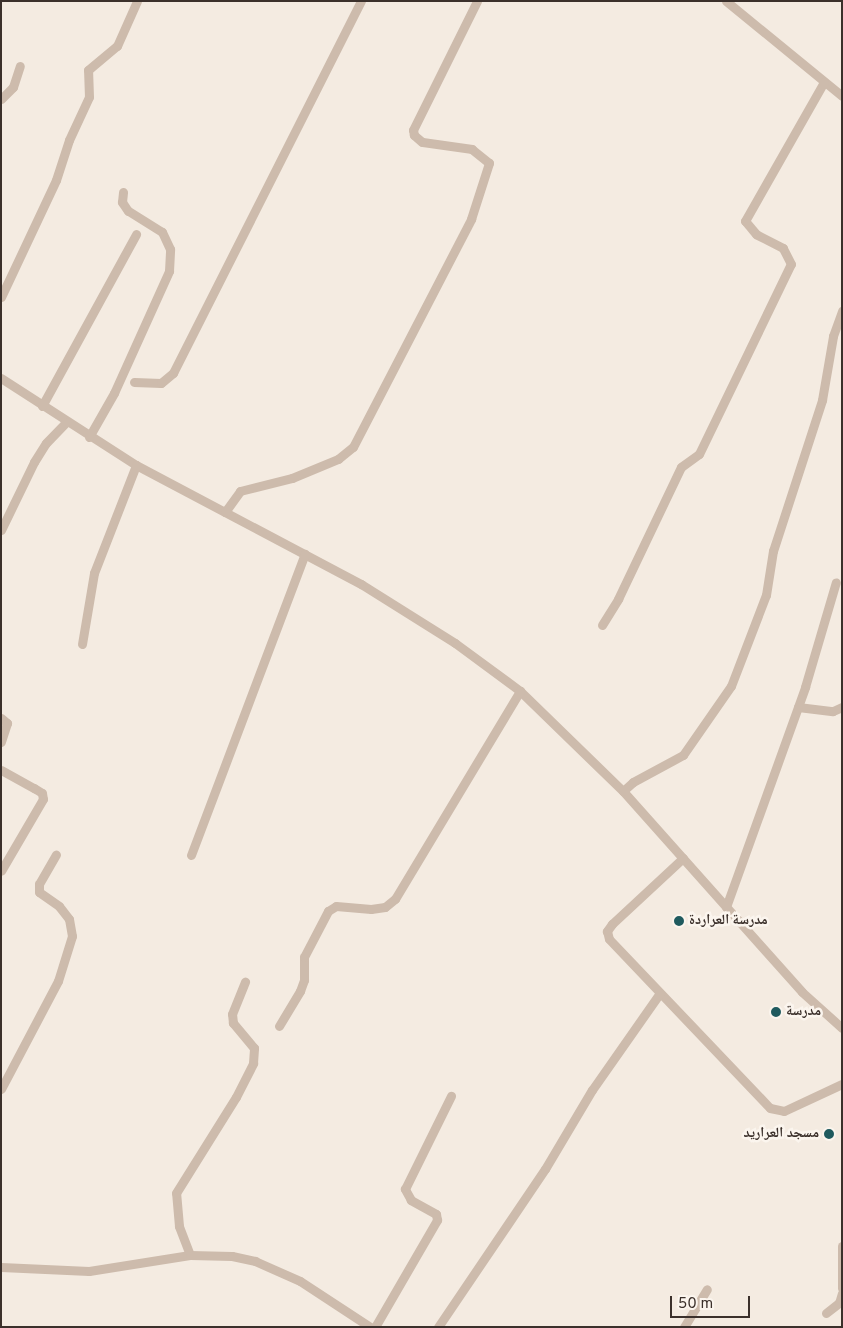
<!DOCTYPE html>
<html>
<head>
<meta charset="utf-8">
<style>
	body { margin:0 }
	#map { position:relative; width:843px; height:1328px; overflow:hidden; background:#f4ebe1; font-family:Overpass,"Noto Naskh Arabic",sans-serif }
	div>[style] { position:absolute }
	.minor>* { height:9px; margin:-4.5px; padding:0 4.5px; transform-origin:4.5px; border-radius:4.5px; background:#cdbbac }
	.dots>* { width:14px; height:14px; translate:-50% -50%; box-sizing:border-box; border:2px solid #fbf5ee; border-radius:50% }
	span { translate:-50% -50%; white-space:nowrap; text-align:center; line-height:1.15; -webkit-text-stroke:5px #fbf5ee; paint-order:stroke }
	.poi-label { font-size:14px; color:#3b302b; font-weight:700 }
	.left { translate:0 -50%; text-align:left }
	.right { translate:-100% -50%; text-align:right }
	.frame { position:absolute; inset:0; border:2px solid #3b302b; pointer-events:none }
	.scale { position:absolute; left:670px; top:1296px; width:80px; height:22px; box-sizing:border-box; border:2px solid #3b302b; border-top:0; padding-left:6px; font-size:15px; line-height:18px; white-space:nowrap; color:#3b302b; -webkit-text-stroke:4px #fbf5ee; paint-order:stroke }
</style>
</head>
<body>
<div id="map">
	<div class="minor">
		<i style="left:726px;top:1px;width:150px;rotate:39.3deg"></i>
		<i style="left:1px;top:99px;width:17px;rotate:-45deg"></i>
		<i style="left:13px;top:87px;width:22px;rotate:-72deg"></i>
		<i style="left:1px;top:297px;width:129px;rotate:-64.8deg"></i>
		<i style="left:56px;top:180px;width:42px;rotate:-72deg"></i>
		<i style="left:69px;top:140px;width:47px;rotate:-65.1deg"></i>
		<i style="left:89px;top:97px;width:27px;rotate:-92deg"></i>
		<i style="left:88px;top:70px;width:38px;rotate:-40deg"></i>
		<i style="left:117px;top:46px;width:49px;rotate:-66deg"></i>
		<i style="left:1px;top:378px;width:161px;rotate:32.8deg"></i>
		<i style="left:136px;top:465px;width:255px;rotate:27.9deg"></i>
		<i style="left:361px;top:584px;width:111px;rotate:32.1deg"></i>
		<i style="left:455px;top:643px;width:81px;rotate:36.4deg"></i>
		<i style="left:520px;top:691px;width:144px;rotate:44.2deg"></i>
		<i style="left:623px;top:791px;width:269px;rotate:48.3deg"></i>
		<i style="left:802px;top:992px;width:54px;rotate:42deg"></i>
		<i style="left:134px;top:382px;width:27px;rotate:2deg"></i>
		<i style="left:161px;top:383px;width:16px;rotate:-40deg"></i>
		<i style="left:173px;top:373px;width:417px;rotate:-63.2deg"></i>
		<i style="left:42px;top:406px;width:196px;rotate:-61.3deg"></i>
		<i style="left:89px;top:437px;width:51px;rotate:-60.4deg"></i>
		<i style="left:114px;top:393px;width:134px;rotate:-65.7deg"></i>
		<i style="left:169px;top:271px;width:22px;rotate:-87deg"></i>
		<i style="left:170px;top:249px;width:19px;rotate:-115deg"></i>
		<i style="left:162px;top:232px;width:40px;rotate:-148deg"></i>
		<i style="left:128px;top:211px;width:11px;rotate:-124deg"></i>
		<i style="left:122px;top:202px;width:10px;rotate:-84deg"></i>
		<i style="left:225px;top:512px;width:26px;rotate:-54deg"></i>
		<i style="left:240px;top:491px;width:54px;rotate:-14deg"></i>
		<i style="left:292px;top:478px;width:50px;rotate:-22.4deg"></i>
		<i style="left:338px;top:459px;width:19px;rotate:-39deg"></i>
		<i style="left:353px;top:447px;width:257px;rotate:-62.6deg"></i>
		<i style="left:471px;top:219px;width:59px;rotate:-72.2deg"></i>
		<i style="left:489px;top:163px;width:22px;rotate:-141deg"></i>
		<i style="left:472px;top:149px;width:50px;rotate:-172deg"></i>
		<i style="left:422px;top:142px;width:11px;rotate:-139deg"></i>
		<i style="left:414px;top:135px;width:5px;rotate:-101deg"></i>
		<i style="left:413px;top:130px;width:144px;rotate:-63.6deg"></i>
		<i style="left:1px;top:530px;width:76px;rotate:-64.1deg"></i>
		<i style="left:34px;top:462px;width:22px;rotate:-58deg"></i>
		<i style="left:46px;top:443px;width:29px;rotate:-46deg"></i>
		<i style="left:602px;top:625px;width:31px;rotate:-58deg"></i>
		<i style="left:618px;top:599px;width:146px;rotate:-64.5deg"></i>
		<i style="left:681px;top:467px;width:22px;rotate:-36deg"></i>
		<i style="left:699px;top:454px;width:211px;rotate:-64.2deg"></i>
		<i style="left:791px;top:264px;width:18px;rotate:-117deg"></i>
		<i style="left:783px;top:248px;width:30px;rotate:-153deg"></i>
		<i style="left:756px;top:234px;width:17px;rotate:-130deg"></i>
		<i style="left:745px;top:221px;width:160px;rotate:-60.4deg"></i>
		<i style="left:82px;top:644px;width:72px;rotate:-80.4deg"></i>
		<i style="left:94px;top:573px;width:116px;rotate:-68.7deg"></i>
		<i style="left:798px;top:707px;width:35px;rotate:7deg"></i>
		<i style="left:833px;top:711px;width:10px;rotate:-24deg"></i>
		<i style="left:1px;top:718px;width:8px;rotate:40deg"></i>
		<i style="left:7px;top:723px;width:20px;rotate:108deg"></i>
		<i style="left:1px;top:770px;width:38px;rotate:29deg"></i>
		<i style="left:34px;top:788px;width:9px;rotate:32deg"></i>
		<i style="left:42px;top:793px;width:6px;rotate:81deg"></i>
		<i style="left:43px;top:799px;width:83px;rotate:120.3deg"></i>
		<i style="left:623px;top:791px;width:13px;rotate:-42deg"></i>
		<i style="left:633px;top:782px;width:57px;rotate:-28.4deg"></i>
		<i style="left:683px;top:755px;width:84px;rotate:-55.2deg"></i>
		<i style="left:731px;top:686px;width:97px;rotate:-69deg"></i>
		<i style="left:766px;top:595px;width:45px;rotate:-81deg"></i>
		<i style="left:773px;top:551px;width:159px;rotate:-72deg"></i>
		<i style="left:822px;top:400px;width:65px;rotate:-80.2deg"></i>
		<i style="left:833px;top:336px;width:27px;rotate:-70deg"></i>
		<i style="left:191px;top:855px;width:322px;rotate:-69.3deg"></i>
		<i style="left:683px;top:858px;width:97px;rotate:137.1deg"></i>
		<i style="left:612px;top:924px;width:9px;rotate:126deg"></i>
		<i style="left:607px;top:931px;width:8px;rotate:76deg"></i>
		<i style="left:609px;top:939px;width:233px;rotate:46.4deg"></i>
		<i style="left:770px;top:1108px;width:14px;rotate:12deg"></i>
		<i style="left:784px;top:1111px;width:64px;rotate:-25deg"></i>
		<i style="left:726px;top:907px;width:234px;rotate:-70.2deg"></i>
		<i style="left:805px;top:687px;width:109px;rotate:-73.6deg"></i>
		<i style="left:279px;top:1026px;width:41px;rotate:-59deg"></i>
		<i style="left:300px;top:991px;width:12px;rotate:-70deg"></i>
		<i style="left:304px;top:980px;width:23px;rotate:-90deg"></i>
		<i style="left:304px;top:957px;width:52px;rotate:-62.4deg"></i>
		<i style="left:328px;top:911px;width:9px;rotate:-32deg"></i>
		<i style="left:336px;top:906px;width:35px;rotate:5deg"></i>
		<i style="left:371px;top:909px;width:14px;rotate:-8deg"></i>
		<i style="left:385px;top:907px;width:13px;rotate:-39deg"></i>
		<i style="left:395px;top:899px;width:243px;rotate:-59deg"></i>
		<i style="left:1px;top:1089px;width:122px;rotate:-62.2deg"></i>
		<i style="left:58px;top:981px;width:47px;rotate:-72.7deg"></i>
		<i style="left:72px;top:936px;width:17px;rotate:-100deg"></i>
		<i style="left:69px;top:919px;width:16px;rotate:-128deg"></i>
		<i style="left:59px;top:906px;width:24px;rotate:-145deg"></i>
		<i style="left:39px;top:892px;width:8px;rotate:-90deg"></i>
		<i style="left:39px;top:884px;width:34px;rotate:-60deg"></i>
		<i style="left:842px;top:1246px;width:42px;rotate:90deg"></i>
		<i style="left:190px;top:1255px;width:31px;rotate:-111deg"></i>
		<i style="left:179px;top:1226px;width:33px;rotate:-95deg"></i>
		<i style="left:176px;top:1193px;width:113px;rotate:-58deg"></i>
		<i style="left:236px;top:1097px;width:38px;rotate:-63deg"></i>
		<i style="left:253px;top:1063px;width:15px;rotate:-86deg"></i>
		<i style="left:254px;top:1048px;width:33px;rotate:-130deg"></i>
		<i style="left:233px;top:1023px;width:9px;rotate:-96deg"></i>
		<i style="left:232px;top:1014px;width:35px;rotate:-68deg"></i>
		<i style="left:1px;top:1267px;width:88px;rotate:2.6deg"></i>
		<i style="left:89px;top:1271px;width:102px;rotate:-9deg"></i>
		<i style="left:190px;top:1255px;width:42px;rotate:1.4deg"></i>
		<i style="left:232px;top:1256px;width:24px;rotate:12deg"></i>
		<i style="left:255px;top:1261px;width:49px;rotate:24deg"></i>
		<i style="left:300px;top:1281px;width:84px;rotate:33.3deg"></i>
		<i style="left:826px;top:1313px;width:16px;rotate:-38deg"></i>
		<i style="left:839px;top:1303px;width:10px;rotate:-73deg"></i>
		<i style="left:375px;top:1327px;width:124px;rotate:-59.9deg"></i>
		<i style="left:437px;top:1220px;width:6px;rotate:-99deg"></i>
		<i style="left:436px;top:1214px;width:29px;rotate:-151deg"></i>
		<i style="left:411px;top:1200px;width:13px;rotate:-119deg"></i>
		<i style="left:405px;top:1189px;width:104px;rotate:-63.7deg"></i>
		<i style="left:438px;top:1327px;width:191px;rotate:-55.9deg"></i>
		<i style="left:545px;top:1169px;width:92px;rotate:-59.3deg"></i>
		<i style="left:592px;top:1090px;width:118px;rotate:-55deg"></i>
		<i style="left:684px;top:1327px;width:44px;rotate:-58.8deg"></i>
	</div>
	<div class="dots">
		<i style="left:679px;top:921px;background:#1f5a5e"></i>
		<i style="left:776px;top:1012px;background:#1f5a5e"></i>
		<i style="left:829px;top:1134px;background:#1f5a5e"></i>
	</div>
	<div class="poi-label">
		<span class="left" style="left:689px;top:921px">مدرسة العراردة</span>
		<span class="left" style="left:786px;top:1012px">مدرسة</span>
		<span class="right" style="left:819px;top:1134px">مسجد العراريد</span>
	</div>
	<div class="frame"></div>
	<div class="scale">50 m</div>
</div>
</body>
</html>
